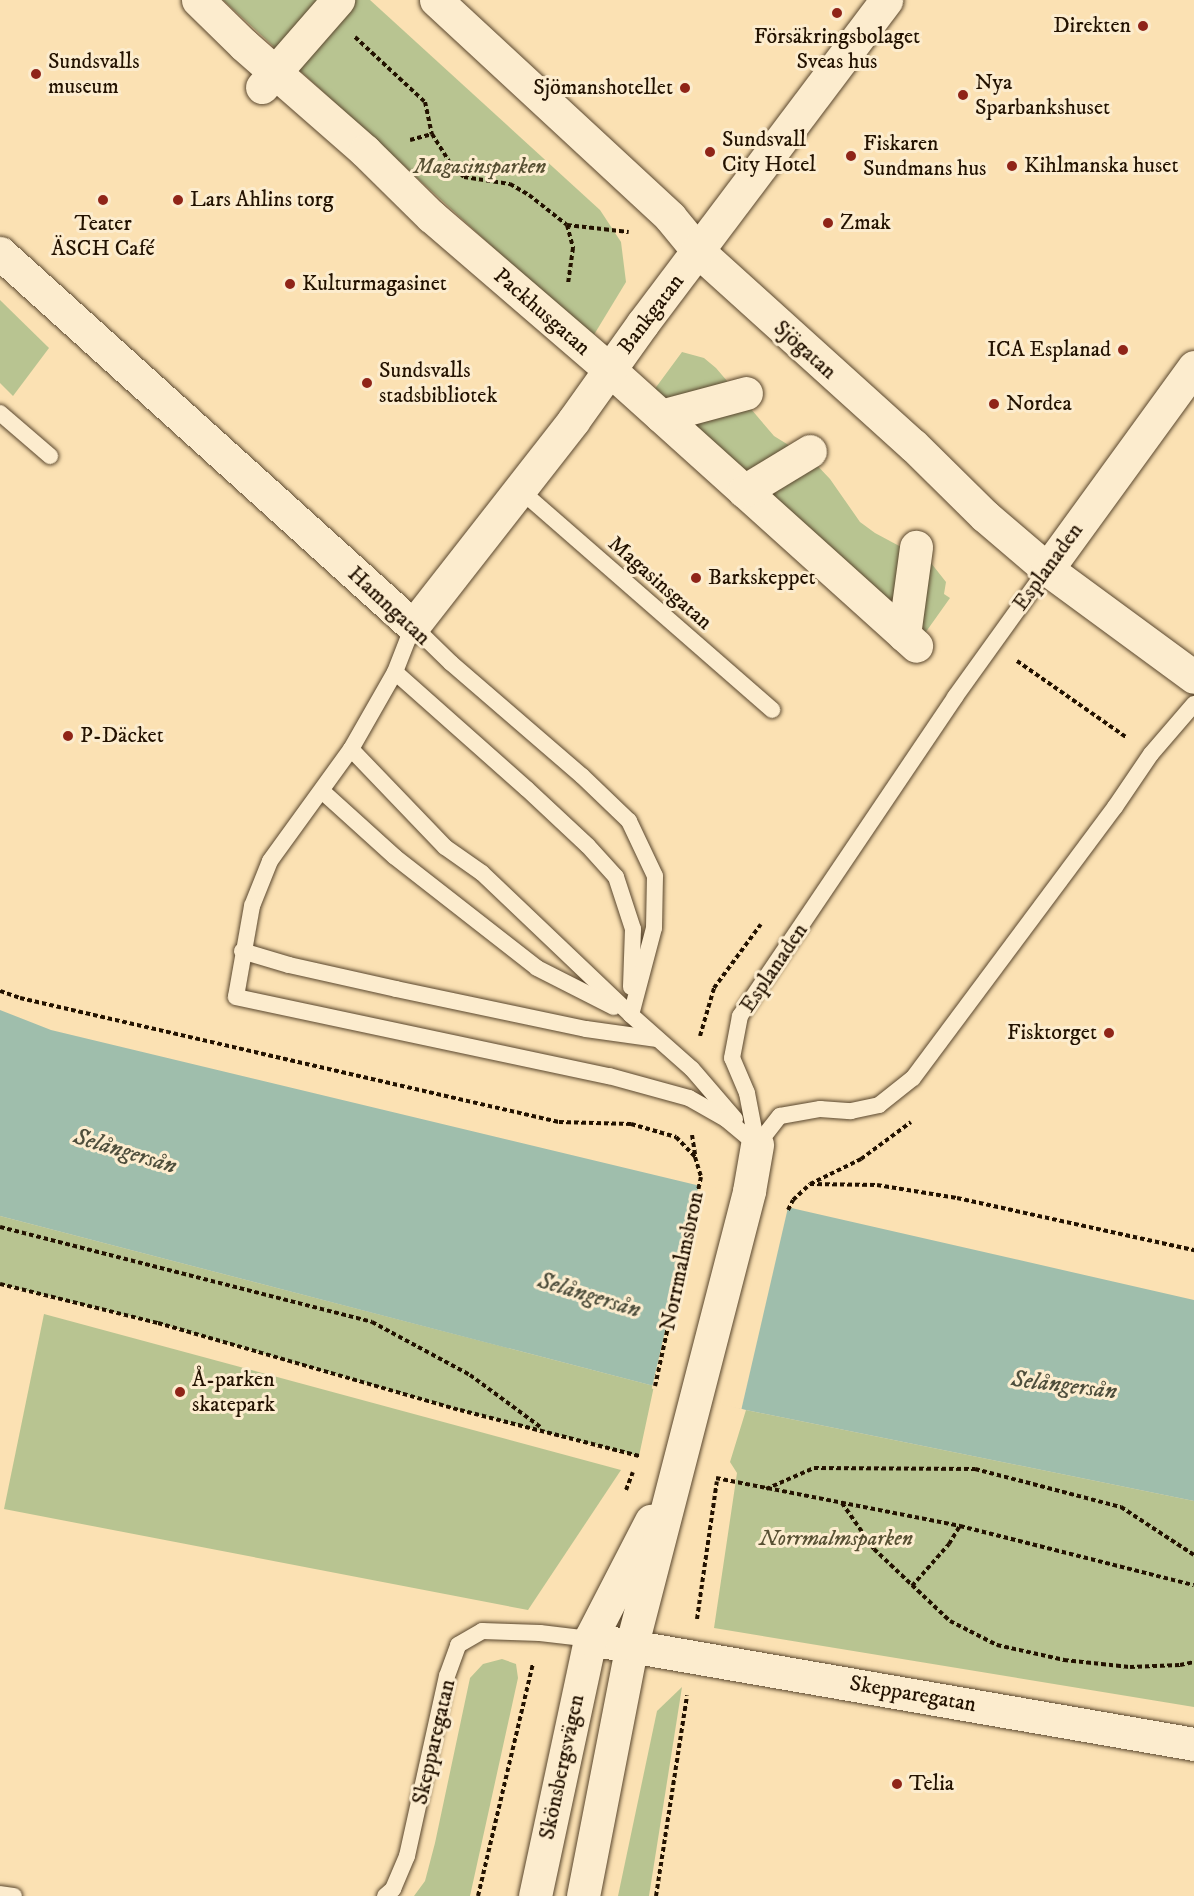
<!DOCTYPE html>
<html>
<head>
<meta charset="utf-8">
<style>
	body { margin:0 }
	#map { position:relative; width:1194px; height:1896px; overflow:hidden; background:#fbe1b3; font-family:"IM FELL DW Pica",serif }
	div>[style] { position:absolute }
	.green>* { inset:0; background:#b8c491 }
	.water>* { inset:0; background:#9fbeac }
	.pier>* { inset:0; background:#fbe1b3; transform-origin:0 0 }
	.path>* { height:4px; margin-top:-2px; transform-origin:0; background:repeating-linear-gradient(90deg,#231200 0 4.5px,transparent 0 7.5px) }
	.roads { filter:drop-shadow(0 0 2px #59462d) drop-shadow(0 0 2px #59462d) }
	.lane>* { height:16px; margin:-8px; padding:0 8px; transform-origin:8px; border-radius:8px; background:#fcecce }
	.street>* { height:33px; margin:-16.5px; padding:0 16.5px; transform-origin:16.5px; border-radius:16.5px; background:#fcecce }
	.secondary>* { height:33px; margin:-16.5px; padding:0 16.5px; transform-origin:16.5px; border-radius:16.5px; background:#fcecce }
	.dots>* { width:16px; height:16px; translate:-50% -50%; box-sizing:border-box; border:3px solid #fcecce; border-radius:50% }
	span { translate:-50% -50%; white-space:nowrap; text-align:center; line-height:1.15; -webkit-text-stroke:6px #fcecce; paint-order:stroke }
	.poi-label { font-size:22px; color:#231200 }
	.right { translate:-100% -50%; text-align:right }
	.left { translate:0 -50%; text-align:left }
	.park-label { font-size:22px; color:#575033; font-style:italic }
	.street-label { font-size:22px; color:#231200 }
	.water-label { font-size:24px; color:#4e4e3c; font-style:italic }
</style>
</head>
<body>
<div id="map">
	<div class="green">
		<i style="clip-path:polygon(223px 0,370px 0,600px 210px,621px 242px,626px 282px,592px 338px)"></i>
		<i style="clip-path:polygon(0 300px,49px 348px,13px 396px,0 383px)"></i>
		<i style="clip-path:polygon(682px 352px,704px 358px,716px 368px,774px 436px,811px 459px,830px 479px,860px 522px,875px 533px,931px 563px,946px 582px,944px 594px,950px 598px,923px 636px,654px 390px)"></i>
		<i style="clip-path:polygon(0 1216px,654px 1386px,639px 1456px,460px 1410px,158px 1323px,0 1284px)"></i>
		<i style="clip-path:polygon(44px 1314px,621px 1470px,528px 1610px,4px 1509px)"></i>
		<i style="clip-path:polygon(746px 1410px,1194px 1501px,1194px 1707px,714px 1628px,737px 1473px,730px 1462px)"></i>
		<i style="clip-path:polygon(502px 1659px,516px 1664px,518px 1678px,470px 1896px,414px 1896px,425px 1881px,435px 1843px,470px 1678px,483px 1664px)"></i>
		<i style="clip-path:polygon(682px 1687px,649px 1896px,618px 1896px,657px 1711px)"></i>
	</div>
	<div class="water">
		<i style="clip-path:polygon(0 1010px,51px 1030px,800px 1210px,1194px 1300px,1194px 1501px,746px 1410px,0 1216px)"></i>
	</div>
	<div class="pier">
		<i style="left:699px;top:1184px;width:92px;height:210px;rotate:13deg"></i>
	</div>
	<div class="path">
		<i style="left:355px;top:37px;width:96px;rotate:42.9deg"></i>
		<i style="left:425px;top:102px;width:33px;rotate:78deg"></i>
		<i style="left:410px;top:140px;width:23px;rotate:-15deg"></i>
		<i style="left:432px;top:134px;width:36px;rotate:58deg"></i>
		<i style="left:451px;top:164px;width:18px;rotate:45deg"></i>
		<i style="left:464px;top:177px;width:47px;rotate:8.7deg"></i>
		<i style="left:510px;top:184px;width:22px;rotate:30deg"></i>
		<i style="left:529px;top:195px;width:48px;rotate:38.3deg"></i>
		<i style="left:567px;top:225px;width:62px;rotate:6.4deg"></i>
		<i style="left:567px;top:225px;width:24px;rotate:75deg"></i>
		<i style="left:573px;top:248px;width:35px;rotate:98deg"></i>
		<i style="left:1017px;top:661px;width:133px;rotate:34.9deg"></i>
		<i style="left:0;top:991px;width:21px;rotate:19deg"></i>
		<i style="left:20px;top:998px;width:553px;rotate:12.96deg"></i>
		<i style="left:559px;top:1122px;width:72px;rotate:1.6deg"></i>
		<i style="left:631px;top:1124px;width:47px;rotate:16.1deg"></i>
		<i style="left:676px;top:1137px;width:28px;rotate:46deg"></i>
		<i style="left:695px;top:1157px;width:21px;rotate:73deg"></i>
		<i style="left:701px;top:1177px;width:214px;rotate:102.4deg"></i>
		<i style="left:700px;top:1036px;width:50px;rotate:-73.7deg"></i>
		<i style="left:714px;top:988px;width:79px;rotate:-53.7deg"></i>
		<i style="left:692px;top:1135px;width:20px;rotate:81deg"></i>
		<i style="left:810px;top:1184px;width:67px;rotate:0.9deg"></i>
		<i style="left:877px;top:1185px;width:81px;rotate:9.2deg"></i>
		<i style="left:957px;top:1198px;width:243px;rotate:12.4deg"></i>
		<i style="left:788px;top:1210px;width:11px;rotate:-63deg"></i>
		<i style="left:793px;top:1200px;width:23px;rotate:-43deg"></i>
		<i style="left:810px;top:1184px;width:57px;rotate:-26.1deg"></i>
		<i style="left:861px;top:1159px;width:62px;rotate:-36.5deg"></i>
		<i style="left:0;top:1227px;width:384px;rotate:14.3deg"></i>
		<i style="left:372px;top:1322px;width:111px;rotate:28.4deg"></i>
		<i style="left:470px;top:1375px;width:89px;rotate:36.4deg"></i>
		<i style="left:0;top:1284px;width:163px;rotate:13.9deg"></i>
		<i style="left:158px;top:1323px;width:314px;rotate:16.1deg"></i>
		<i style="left:460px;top:1410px;width:185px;rotate:14.4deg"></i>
		<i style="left:716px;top:1478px;width:249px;rotate:11.1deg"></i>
		<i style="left:960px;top:1526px;width:241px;rotate:14.2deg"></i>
		<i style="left:766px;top:1489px;width:52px;rotate:-23.6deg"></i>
		<i style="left:814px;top:1468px;width:161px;rotate:0.4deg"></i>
		<i style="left:975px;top:1469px;width:151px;rotate:14.6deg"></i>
		<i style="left:1121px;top:1507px;width:87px;rotate:33.3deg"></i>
		<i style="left:626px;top:1490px;width:19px;rotate:-69deg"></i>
		<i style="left:842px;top:1503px;width:56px;rotate:55.2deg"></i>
		<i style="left:874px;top:1549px;width:105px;rotate:43.5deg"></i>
		<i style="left:950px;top:1621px;width:53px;rotate:27.1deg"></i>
		<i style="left:997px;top:1645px;width:69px;rotate:12.6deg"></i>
		<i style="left:1064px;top:1660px;width:66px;rotate:6.1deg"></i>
		<i style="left:1130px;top:1667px;width:50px;rotate:-2.3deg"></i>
		<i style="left:1180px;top:1665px;width:14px;rotate:-12deg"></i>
		<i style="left:912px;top:1586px;width:56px;rotate:-48.6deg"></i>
		<i style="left:949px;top:1544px;width:21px;rotate:-59deg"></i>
		<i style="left:697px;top:1619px;width:139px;rotate:-81.8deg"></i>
		<i style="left:478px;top:1896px;width:238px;rotate:-76.7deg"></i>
		<i style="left:656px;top:1896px;width:203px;rotate:-81.2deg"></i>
	</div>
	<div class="roads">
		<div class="lane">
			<i style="left:0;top:413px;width:66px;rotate:40.7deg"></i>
			<i style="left:519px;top:489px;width:336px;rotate:41.1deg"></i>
			<i style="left:395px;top:672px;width:176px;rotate:41.6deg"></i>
			<i style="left:527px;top:789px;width:83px;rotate:43.1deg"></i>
			<i style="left:588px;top:846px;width:42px;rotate:47.9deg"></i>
			<i style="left:616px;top:877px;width:55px;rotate:71.9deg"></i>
			<i style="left:633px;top:929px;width:58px;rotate:92deg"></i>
			<i style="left:351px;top:749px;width:136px;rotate:46.2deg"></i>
			<i style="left:445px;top:847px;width:45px;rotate:35.1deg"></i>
			<i style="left:482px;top:873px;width:206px;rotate:43.6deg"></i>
			<i style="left:631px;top:1015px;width:81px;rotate:41.5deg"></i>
			<i style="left:692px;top:1069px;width:66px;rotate:49.3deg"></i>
			<i style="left:322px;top:791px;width:98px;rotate:42.1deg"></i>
			<i style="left:395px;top:857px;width:180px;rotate:38deg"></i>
			<i style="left:537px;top:968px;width:86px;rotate:26.9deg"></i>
			<i style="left:242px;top:951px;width:49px;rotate:16.6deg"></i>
			<i style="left:289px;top:965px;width:110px;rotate:12.6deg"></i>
			<i style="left:396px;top:989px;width:194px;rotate:11.9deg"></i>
			<i style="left:586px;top:1029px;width:72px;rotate:8deg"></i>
			<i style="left:631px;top:1015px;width:90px;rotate:-75.2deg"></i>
			<i style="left:654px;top:928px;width:52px;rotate:-88.9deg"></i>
			<i style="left:655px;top:876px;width:61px;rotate:-115.3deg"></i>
			<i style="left:629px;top:821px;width:65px;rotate:-136.2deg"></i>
			<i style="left:582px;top:776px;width:173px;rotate:-139.2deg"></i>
			<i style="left:451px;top:663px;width:53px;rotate:-135.8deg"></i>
			<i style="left:413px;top:626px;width:49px;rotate:111.4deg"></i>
			<i style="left:395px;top:672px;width:89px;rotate:119.7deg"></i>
			<i style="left:351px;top:749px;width:138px;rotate:125.9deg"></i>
			<i style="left:270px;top:861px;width:48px;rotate:111.8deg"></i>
			<i style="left:252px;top:906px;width:92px;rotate:100deg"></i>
			<i style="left:236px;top:997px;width:381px;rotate:12deg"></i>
			<i style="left:609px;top:1076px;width:83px;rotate:15.4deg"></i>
			<i style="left:689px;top:1098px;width:43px;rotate:29.6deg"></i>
			<i style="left:726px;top:1119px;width:40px;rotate:40deg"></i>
			<i style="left:757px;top:1145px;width:53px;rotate:-100.9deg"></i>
			<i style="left:747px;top:1093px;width:38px;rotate:-113deg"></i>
			<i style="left:732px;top:1058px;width:43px;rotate:-79.2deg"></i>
			<i style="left:740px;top:1016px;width:385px;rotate:-56deg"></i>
			<i style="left:955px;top:697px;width:158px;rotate:-54.3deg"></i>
			<i style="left:757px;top:1145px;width:37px;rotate:-52deg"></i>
			<i style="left:780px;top:1116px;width:41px;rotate:-9.9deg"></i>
			<i style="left:820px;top:1109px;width:31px;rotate:4deg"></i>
			<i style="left:851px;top:1111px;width:29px;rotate:-12deg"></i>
			<i style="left:879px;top:1105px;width:43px;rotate:-38.5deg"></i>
			<i style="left:913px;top:1078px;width:338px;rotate:-53.3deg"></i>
			<i style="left:1115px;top:807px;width:64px;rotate:-55.8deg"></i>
			<i style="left:1151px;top:754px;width:66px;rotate:-49.3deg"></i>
			<i style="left:0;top:1894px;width:14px;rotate:8deg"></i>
			<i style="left:385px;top:1896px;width:11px;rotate:-41deg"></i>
			<i style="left:393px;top:1889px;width:36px;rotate:-67deg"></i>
			<i style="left:407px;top:1856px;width:184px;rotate:-77.5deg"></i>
			<i style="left:447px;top:1676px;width:33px;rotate:-70deg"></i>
			<i style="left:458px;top:1645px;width:28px;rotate:-30deg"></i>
			<i style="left:482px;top:1631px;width:58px;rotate:2deg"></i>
			<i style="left:540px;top:1633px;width:50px;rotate:6.8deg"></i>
		</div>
		<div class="street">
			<i style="left:198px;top:0;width:64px;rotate:44.4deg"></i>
			<i style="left:244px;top:45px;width:161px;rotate:41.2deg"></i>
			<i style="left:365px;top:151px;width:93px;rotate:44.6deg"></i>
			<i style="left:431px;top:216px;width:236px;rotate:40.7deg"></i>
			<i style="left:610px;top:370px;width:412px;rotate:42deg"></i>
			<i style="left:436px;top:0;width:319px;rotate:42.8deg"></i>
			<i style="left:670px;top:217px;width:44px;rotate:50.5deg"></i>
			<i style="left:698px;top:251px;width:290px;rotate:42.1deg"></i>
			<i style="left:913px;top:445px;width:101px;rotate:44.6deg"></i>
			<i style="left:985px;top:516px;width:82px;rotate:40.5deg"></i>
			<i style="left:262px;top:87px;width:116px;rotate:-48.9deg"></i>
			<i style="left:0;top:253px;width:557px;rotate:42.09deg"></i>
			<i style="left:413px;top:626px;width:260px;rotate:-52deg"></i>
			<i style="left:573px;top:421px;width:120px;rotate:-54.5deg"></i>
			<i style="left:643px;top:323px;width:404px;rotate:-53deg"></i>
			<i style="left:661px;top:416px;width:88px;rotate:-15.1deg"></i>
			<i style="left:744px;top:491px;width:77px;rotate:-31.2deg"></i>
			<i style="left:904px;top:635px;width:89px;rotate:-82.2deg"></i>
			<i style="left:590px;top:1639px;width:613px;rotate:9.86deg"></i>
			<i style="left:535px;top:1896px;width:263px;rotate:-77.9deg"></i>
			<i style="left:590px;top:1639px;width:133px;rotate:-62.7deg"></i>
			<i style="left:583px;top:1896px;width:257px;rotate:-79deg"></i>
			<i style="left:632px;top:1644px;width:468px;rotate:-75.5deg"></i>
			<i style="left:749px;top:1191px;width:47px;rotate:-80.1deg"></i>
		</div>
		<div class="secondary">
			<i style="left:1194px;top:367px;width:250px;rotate:126deg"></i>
			<i style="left:1047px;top:569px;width:182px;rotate:36.3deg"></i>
		</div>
	</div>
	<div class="dots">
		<i style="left:837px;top:13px;background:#8f2418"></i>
		<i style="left:1143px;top:26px;background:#8f2418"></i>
		<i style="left:36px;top:74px;background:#8f2418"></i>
		<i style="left:685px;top:88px;background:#8f2418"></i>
		<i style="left:963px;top:95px;background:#8f2418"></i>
		<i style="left:710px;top:152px;background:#8f2418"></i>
		<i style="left:851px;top:156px;background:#8f2418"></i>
		<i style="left:1012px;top:166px;background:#8f2418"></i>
		<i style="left:103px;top:200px;background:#8f2418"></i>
		<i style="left:178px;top:200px;background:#8f2418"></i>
		<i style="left:828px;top:223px;background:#8f2418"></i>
		<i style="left:290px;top:284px;background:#8f2418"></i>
		<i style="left:1123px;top:350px;background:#8f2418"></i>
		<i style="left:367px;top:383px;background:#8f2418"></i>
		<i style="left:994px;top:404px;background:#8f2418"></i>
		<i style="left:696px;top:578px;background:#8f2418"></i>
		<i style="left:68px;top:736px;background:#8f2418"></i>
		<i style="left:1109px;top:1033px;background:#8f2418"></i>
		<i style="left:180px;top:1392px;background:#8f2418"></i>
		<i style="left:897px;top:1784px;background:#8f2418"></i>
	</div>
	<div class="poi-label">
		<span class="right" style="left:1131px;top:26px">Direkten</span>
		<span style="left:837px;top:49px">Försäkringsbolaget<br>Sveas hus</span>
		<span class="left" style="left:48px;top:74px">Sundsvalls<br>museum</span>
		<span class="left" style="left:975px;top:95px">Nya<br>Sparbankshuset</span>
		<span class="right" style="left:673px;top:88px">Sjömanshotellet</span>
		<span class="left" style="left:722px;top:152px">Sundsvall<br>City Hotel</span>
		<span class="left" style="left:863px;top:156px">Fiskaren<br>Sundmans hus</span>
		<span class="left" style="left:1024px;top:166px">Kihlmanska huset</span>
		<span class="left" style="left:190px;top:200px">Lars Ahlins torg</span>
		<span style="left:103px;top:236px">Teater<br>ÄSCH Café</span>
		<span class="left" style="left:840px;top:223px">Zmak</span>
		<span class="left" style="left:302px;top:284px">Kulturmagasinet</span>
		<span class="right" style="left:1111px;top:350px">ICA Esplanad</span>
		<span class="left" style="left:379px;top:383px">Sundsvalls<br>stadsbibliotek</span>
		<span class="left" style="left:1006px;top:404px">Nordea</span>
		<span class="left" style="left:708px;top:578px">Barkskeppet</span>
		<span class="left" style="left:80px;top:736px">P-Däcket</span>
		<span class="right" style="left:1097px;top:1033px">Fisktorget</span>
		<span class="left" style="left:192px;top:1392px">Å-parken<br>skatepark</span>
		<span class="left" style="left:909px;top:1784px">Telia</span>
	</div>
	<div class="park-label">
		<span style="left:480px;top:167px">Magasinsparken</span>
		<span style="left:836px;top:1539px">Norrmalmsparken</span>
	</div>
	<div class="street-label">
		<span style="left:542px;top:312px;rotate:41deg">Packhusgatan</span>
		<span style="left:651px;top:314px;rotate:-53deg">Bankgatan</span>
		<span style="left:805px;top:350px;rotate:42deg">Sjögatan</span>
		<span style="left:1048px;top:567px;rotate:-54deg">Esplanaden</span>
		<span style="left:660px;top:583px;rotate:41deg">Magasinsgatan</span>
		<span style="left:389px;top:606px;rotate:43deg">Hamngatan</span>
		<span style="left:774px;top:968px;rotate:-56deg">Esplanaden</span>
		<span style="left:682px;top:1261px;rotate:-78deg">Norrmalmsbron</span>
		<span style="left:913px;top:1694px;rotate:10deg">Skepparegatan</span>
		<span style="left:434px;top:1742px;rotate:-77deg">Skepparegatan</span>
		<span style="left:562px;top:1767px;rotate:-78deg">Skönsbergsvägen</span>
	</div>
	<div class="water-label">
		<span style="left:125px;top:1152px;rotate:17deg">Selångersån</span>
		<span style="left:589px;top:1296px;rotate:17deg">Selångersån</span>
		<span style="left:1064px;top:1386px;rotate:7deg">Selångersån</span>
	</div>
</div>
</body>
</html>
